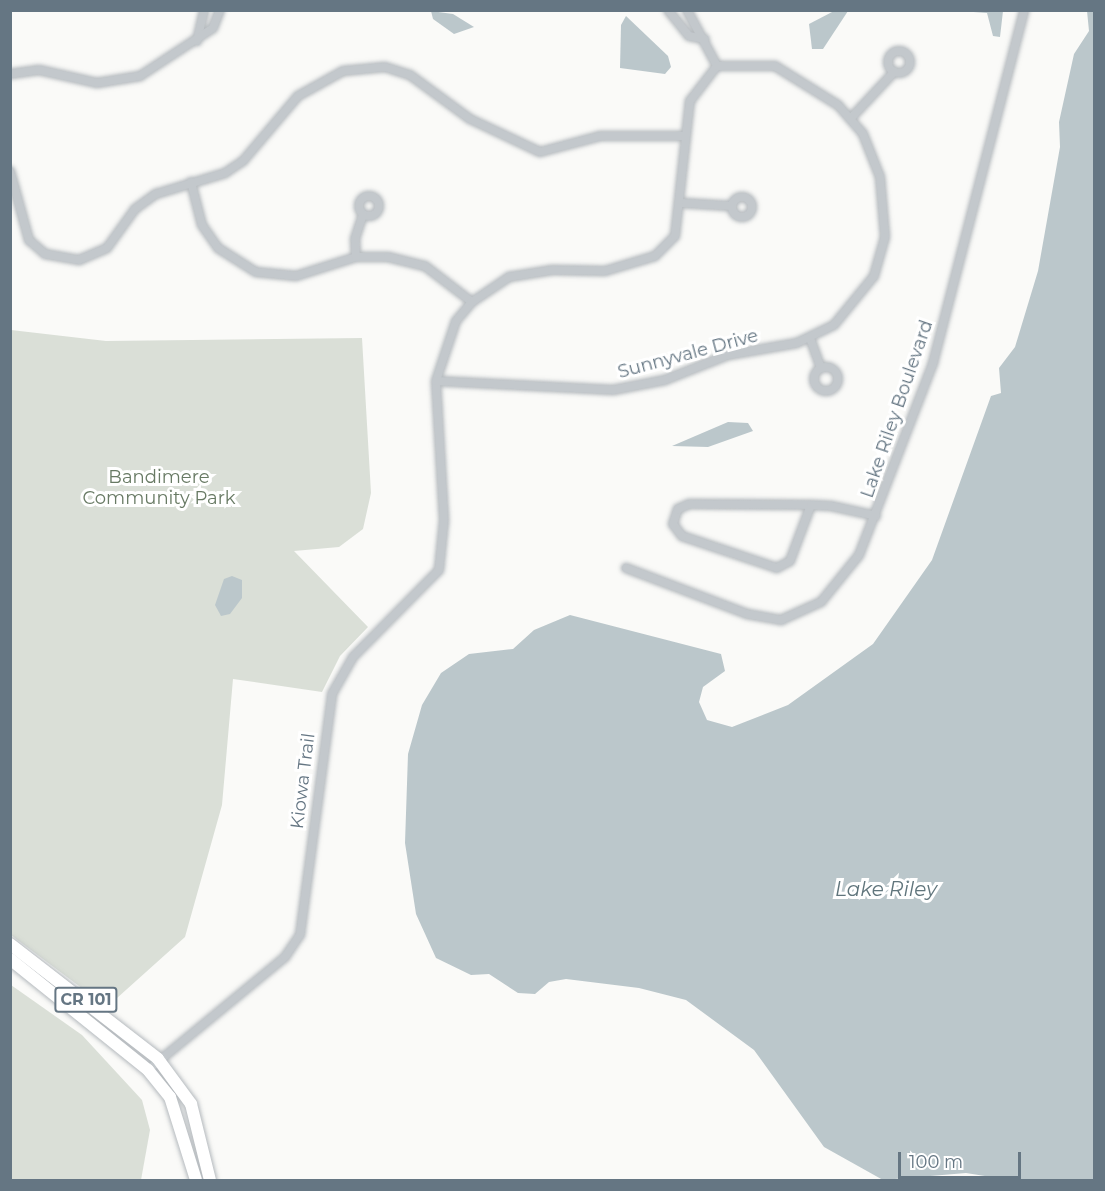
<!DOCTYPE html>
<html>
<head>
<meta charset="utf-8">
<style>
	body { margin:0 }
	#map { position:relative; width:1105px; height:1191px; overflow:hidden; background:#fafaf8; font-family:Montserrat,sans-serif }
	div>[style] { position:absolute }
	.green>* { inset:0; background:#dadfd7 }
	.water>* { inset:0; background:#bbc7cb }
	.roads { filter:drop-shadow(0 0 2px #b5babe) drop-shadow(0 0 2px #b5babe) }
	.minor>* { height:8px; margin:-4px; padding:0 4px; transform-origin:4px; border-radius:4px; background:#c3c8cc }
	.minor>.ring { margin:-4px; padding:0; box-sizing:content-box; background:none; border:8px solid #c3c8cc; border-radius:50% }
	.primary>* { height:12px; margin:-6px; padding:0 6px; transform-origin:6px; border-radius:6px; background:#fff }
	span { translate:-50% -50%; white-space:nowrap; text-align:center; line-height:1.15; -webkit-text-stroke:6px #fff; paint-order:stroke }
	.shield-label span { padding:2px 4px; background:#fff; border:2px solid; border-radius:4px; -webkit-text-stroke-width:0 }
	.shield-label { font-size:16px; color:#657683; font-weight:700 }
	.street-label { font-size:18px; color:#657683 }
	.park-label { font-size:18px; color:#687a64 }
	.water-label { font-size:20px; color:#60757c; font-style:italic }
	.frame { position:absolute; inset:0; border:12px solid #657683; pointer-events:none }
	.scale { position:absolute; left:898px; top:1152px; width:123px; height:27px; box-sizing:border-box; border:3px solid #657683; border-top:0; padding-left:8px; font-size:18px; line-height:21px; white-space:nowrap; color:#657683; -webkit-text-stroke:4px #fff; paint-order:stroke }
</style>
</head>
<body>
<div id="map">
	<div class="green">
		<i style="clip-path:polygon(11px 330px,106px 341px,362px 338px,371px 493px,363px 529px,339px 547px,294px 551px,368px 627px,340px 656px,322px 692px,233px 679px,222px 805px,185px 937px,107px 1007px,11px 935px)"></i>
		<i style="clip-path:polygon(11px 985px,82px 1035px,142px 1100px,150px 1130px,141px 1180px,11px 1180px)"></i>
	</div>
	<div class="water">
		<i style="clip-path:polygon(431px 11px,453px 14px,474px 27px,454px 34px,433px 19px)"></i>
		<i style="clip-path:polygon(834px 11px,848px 11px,823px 49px,812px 49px,809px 24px)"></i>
		<i style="clip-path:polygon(960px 11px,1003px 11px,1000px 37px,993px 36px,987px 13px)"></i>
		<i style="clip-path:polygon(1087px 11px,1094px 11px,1094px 1180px,1010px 1180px,966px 1173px,883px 1180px,824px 1147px,754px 1050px,686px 1000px,639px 988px,566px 979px,549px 982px,535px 994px,518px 993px,489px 974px,471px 975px,436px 958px,416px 914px,405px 843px,408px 754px,422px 705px,441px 673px,469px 654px,513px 649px,534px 630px,570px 615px,721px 654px,725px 671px,703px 687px,699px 702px,707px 720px,732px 727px,788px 705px,873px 644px,932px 560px,991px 396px,1001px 393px,999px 368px,1015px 347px,1038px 271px,1060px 147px,1059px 122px,1074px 54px,1089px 31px)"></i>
		<i style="clip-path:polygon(626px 16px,668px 56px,671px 67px,665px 74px,620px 68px,621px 25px)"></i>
		<i style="clip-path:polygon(728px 422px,748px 423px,753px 431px,708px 447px,672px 446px)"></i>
		<i style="clip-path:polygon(232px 576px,242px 580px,242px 598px,230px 614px,221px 616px,215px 605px,224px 579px)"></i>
	</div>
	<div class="roads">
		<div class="minor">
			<i style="left:668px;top:10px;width:33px;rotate:51deg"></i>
			<i style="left:689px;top:36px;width:16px;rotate:11deg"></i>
			<i style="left:687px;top:10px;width:64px;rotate:61.8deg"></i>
			<i style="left:197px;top:41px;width:32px;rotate:-77deg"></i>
			<i class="ring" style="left:888px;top:51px;width:14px;height:14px"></i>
			<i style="left:10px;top:74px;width:29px;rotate:-8deg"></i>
			<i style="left:39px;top:70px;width:59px;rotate:12.6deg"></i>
			<i style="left:97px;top:83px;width:44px;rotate:-9.2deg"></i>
			<i style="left:140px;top:76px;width:87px;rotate:-33.3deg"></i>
			<i style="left:213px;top:28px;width:19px;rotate:-69deg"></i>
			<i style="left:852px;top:117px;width:62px;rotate:-47deg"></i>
			<i style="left:10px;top:171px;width:72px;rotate:74.6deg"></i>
			<i style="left:29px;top:240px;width:21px;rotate:41deg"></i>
			<i style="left:45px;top:254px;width:35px;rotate:10deg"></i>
			<i style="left:79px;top:260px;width:30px;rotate:-23deg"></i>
			<i style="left:107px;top:248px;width:48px;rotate:-54.3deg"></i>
			<i style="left:135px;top:209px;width:26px;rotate:-36deg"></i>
			<i style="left:156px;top:194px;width:72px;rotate:-16.9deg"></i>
			<i style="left:225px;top:173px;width:22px;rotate:-34deg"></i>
			<i style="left:243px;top:161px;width:85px;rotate:-49.8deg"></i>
			<i style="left:298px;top:96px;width:51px;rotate:-29.1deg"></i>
			<i style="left:343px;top:71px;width:42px;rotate:-5.4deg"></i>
			<i style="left:385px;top:67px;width:26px;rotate:18deg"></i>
			<i style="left:410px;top:75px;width:74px;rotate:36.3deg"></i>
			<i style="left:470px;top:119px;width:77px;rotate:25.2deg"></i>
			<i style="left:540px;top:152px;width:62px;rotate:-14.9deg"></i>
			<i style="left:600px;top:136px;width:84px"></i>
			<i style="left:191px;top:182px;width:44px;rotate:75.7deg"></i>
			<i style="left:202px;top:225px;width:28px;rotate:55deg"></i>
			<i style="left:218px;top:248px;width:45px;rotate:32.3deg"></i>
			<i style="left:256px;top:272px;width:40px;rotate:5.7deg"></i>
			<i style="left:296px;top:276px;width:63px;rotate:-17.6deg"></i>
			<i style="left:356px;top:257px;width:32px"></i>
			<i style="left:388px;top:257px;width:38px;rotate:14deg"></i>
			<i style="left:425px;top:266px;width:59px;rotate:37.5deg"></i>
			<i class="ring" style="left:359px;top:196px;width:12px;height:12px"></i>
			<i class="ring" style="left:732px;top:197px;width:12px;height:12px"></i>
			<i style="left:682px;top:203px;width:49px;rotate:3.5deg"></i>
			<i style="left:356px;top:257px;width:18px;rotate:-93deg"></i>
			<i style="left:355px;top:239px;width:25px;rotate:-72deg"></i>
			<i style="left:810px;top:338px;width:32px;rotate:70deg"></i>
			<i class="ring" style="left:814px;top:367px;width:16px;height:16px"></i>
			<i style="left:811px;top:505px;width:60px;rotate:110.6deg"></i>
			<i style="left:790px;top:561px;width:15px;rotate:152deg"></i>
			<i style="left:777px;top:568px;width:100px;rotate:-161.4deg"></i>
			<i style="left:682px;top:536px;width:15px;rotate:-127deg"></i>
			<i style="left:673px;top:524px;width:16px;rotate:-72deg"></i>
			<i style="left:678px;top:509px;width:12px;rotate:-24deg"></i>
			<i style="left:689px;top:504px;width:122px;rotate:0.5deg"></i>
			<i style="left:811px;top:505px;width:20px;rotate:3deg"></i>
			<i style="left:831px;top:506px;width:46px;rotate:12.5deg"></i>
			<i style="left:626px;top:568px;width:129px;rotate:20.8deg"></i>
			<i style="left:747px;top:614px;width:35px;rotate:10deg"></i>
			<i style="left:781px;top:620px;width:44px;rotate:-24.2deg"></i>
			<i style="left:821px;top:602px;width:60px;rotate:-51deg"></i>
			<i style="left:859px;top:555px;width:206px;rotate:-68.9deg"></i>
			<i style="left:933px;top:363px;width:365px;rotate:-75.5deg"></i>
			<i style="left:148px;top:1070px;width:178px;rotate:-39.5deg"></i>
			<i style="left:285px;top:957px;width:27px;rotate:-56deg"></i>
			<i style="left:300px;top:935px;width:243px;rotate:-82.4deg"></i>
			<i style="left:332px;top:694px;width:43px;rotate:-60.4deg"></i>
			<i style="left:353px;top:657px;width:122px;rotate:-45.3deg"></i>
			<i style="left:439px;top:570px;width:50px;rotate:-84.3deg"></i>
			<i style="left:444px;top:520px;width:139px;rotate:-93.3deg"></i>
			<i style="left:436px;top:381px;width:63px;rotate:-71.6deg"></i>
			<i style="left:456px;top:321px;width:25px;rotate:-50deg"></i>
			<i style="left:472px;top:302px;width:45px;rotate:-34deg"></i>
			<i style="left:509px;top:277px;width:44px;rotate:-9.2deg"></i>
			<i style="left:552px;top:270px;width:53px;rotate:1.1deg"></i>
			<i style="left:605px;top:271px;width:52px;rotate:-16.7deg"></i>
			<i style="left:655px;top:256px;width:28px;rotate:-45deg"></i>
			<i style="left:675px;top:236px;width:136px;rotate:-83.7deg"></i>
			<i style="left:690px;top:101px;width:44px;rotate:-52.4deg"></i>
			<i style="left:717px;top:66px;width:58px"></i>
			<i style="left:775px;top:66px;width:74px;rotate:31.8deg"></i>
			<i style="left:838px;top:105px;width:38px;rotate:49deg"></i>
			<i style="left:863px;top:134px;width:46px;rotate:68.4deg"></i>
			<i style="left:880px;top:177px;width:60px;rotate:85.2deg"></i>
			<i style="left:885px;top:237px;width:41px;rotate:105.8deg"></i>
			<i style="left:874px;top:276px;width:63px;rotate:129.2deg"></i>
			<i style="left:834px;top:325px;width:41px;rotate:154.1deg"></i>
			<i style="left:797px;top:343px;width:70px;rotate:170.1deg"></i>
			<i style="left:728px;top:355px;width:68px;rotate:158.4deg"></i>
			<i style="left:665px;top:380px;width:53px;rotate:169.1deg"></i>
			<i style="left:613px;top:390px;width:177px;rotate:-177.1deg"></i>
		</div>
		<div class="primary">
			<i style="left:10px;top:944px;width:187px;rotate:37.8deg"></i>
			<i style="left:158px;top:1059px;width:56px;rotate:53.7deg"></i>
			<i style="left:191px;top:1104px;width:78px;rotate:76deg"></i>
			<i style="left:10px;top:959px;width:177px;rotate:38.8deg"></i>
			<i style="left:148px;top:1070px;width:35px;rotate:51deg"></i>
			<i style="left:170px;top:1097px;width:87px;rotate:72.6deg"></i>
		</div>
	</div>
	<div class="shield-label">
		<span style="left:86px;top:1000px">CR 101</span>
	</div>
	<div class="street-label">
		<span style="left:688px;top:354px;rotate:-15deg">Sunnyvale Drive</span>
		<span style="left:897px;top:409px;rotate:-71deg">Lake Riley Boulevard</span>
		<span style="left:303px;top:781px;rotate:-83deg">Kiowa Trail</span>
	</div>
	<div class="park-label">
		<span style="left:159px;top:488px">Bandimere<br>Community Park</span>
	</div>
	<div class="water-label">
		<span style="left:886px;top:889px">Lake Riley</span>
	</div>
	<div class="frame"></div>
	<div class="scale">100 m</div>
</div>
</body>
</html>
